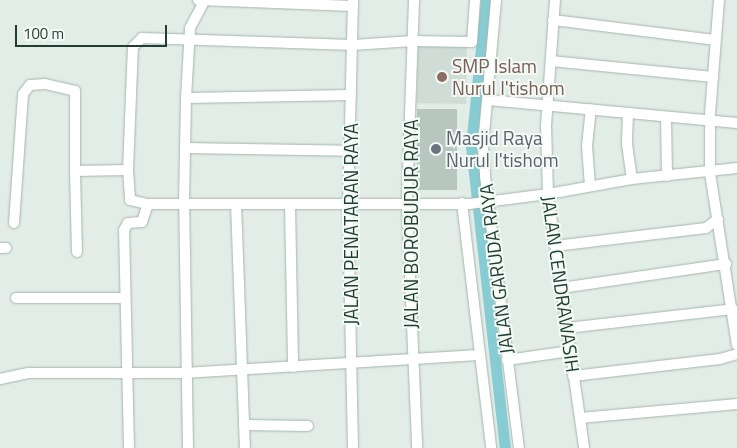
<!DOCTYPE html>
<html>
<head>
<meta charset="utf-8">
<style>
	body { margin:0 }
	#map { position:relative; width:737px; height:448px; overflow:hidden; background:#e2ede7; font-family:"Titillium Web",sans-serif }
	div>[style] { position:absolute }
	.built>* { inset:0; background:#d0dcd6; transform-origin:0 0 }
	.canal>* { height:11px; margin:-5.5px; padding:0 5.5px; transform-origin:5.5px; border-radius:5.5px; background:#88ccd3 }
	.building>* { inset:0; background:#b7c7c0; transform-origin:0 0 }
	.roads { filter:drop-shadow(0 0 1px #a4b5ae) drop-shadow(0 0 1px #a4b5ae) }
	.minor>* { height:10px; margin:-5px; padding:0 5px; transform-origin:5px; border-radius:5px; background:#fff }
	.dots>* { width:14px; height:14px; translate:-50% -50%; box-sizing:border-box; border:2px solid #f3f9f5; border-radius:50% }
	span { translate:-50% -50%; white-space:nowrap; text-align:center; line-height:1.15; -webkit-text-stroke:4px #f3f9f5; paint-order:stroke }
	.education-label { font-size:19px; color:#785e54 }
	.left { translate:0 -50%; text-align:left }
	.worship-label { font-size:19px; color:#5b616d }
	.street-label { font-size:19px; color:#213e35 }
	.scale { position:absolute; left:15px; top:25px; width:152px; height:22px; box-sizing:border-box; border:2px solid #213e35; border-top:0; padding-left:6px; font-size:15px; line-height:18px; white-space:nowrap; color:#213e35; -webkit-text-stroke:4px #f3f9f5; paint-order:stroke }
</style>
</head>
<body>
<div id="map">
	<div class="built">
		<i style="left:467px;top:46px;width:58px;height:49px;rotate:91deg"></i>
	</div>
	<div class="canal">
		<i style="left:486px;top:0;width:147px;rotate:95.9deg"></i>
		<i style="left:471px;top:146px;width:304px;rotate:83.6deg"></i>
	</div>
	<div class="building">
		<i style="left:417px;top:109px;width:40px;height:81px"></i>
	</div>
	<div class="roads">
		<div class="minor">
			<i style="left:198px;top:0;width:155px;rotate:2.2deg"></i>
			<i style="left:414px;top:0;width:205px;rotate:92deg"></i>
			<i style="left:407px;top:205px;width:243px;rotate:87.6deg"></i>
			<i style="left:496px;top:0;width:147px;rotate:95.1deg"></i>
			<i style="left:483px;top:146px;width:30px;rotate:86deg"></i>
			<i style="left:485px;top:176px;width:274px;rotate:82.9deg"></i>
			<i style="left:555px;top:0;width:126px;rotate:94.1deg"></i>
			<i style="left:546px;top:126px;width:68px;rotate:88.3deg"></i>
			<i style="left:548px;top:194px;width:257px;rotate:81.9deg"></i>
			<i style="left:719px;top:0;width:115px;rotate:94.5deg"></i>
			<i style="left:710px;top:115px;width:58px;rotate:90deg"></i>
			<i style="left:710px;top:173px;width:174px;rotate:81.1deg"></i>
			<i style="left:553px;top:20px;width:163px;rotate:7deg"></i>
			<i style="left:551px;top:61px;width:163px;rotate:5.6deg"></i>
			<i style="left:186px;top:98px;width:165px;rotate:-1deg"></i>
			<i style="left:488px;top:100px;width:250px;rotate:5.3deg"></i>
			<i style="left:628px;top:113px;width:31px;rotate:92deg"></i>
			<i style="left:627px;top:144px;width:35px;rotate:82deg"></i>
			<i style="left:666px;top:117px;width:59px;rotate:89deg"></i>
			<i style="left:185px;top:148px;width:164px;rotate:1deg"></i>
			<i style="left:128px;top:170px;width:123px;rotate:-87.7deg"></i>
			<i style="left:133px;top:47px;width:13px;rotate:-45deg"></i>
			<i style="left:142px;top:38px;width:211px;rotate:1.9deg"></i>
			<i style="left:353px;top:45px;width:60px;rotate:-3.8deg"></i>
			<i style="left:413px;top:41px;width:59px;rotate:1deg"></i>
			<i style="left:472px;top:42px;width:42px;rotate:-85.9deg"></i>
			<i style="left:75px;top:171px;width:81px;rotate:88.6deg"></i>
			<i style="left:590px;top:186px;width:40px;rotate:-94.3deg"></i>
			<i style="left:587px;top:146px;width:37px;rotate:-84deg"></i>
			<i style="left:462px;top:203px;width:247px;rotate:83.2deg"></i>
			<i style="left:236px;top:204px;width:244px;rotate:87.9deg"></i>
			<i style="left:290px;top:205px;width:162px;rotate:88.9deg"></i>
			<i style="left:14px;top:223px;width:129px;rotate:-86deg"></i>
			<i style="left:23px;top:94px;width:11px;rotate:-52deg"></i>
			<i style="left:30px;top:85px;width:15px;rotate:-4deg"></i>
			<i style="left:45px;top:84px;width:31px;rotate:13deg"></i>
			<i style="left:75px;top:91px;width:80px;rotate:90deg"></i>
			<i style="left:75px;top:171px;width:53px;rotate:-1.1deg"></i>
			<i style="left:128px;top:170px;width:30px;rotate:86deg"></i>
			<i style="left:130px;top:200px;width:18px;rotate:13deg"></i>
			<i style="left:148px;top:204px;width:321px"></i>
			<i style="left:469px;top:204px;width:80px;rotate:-7.2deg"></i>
			<i style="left:548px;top:194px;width:85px;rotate:-10.1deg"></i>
			<i style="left:632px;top:179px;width:106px;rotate:-6deg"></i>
			<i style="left:555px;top:246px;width:152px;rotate:-6.8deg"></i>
			<i style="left:706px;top:228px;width:15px;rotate:-37deg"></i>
			<i style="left:0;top:248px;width:6px"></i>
			<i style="left:561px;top:288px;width:167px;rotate:-8.3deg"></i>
			<i style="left:16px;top:298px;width:107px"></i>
			<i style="left:567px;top:328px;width:167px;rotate:-6.5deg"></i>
			<i style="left:507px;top:360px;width:64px;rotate:-8.1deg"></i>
			<i style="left:573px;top:376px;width:148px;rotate:-6.6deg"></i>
			<i style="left:720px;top:359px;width:18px;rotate:-16deg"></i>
			<i style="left:0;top:379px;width:30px;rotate:-12deg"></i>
			<i style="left:29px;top:373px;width:155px"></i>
			<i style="left:184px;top:373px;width:295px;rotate:-3.5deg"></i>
			<i style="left:580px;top:418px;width:158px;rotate:-5.1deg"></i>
			<i style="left:244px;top:425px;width:64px;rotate:0.9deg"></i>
			<i style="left:129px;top:448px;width:218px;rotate:-91.3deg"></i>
			<i style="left:124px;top:230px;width:8px;rotate:-60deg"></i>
			<i style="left:128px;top:223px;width:14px;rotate:-4deg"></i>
			<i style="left:142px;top:222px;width:19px;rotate:-72deg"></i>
			<i style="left:188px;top:448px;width:245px;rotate:-90.9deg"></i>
			<i style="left:184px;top:203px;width:105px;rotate:-88.9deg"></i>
			<i style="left:186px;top:98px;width:70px;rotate:-86.7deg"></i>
			<i style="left:190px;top:28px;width:32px;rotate:-62deg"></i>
			<i style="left:353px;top:448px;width:242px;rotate:-91.2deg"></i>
			<i style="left:348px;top:206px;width:206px;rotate:-88.6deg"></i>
		</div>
	</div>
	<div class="dots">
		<i style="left:442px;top:77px;background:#8d6e63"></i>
		<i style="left:436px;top:149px;background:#6b7280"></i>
	</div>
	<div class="education-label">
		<span class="left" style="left:452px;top:77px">SMP Islam<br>Nurul I'tishom</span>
	</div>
	<div class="worship-label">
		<span class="left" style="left:446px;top:149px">Masjid Raya<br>Nurul I'tishom</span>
	</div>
	<div class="street-label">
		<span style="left:351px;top:224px;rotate:-90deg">JALAN PENATARAN RAYA</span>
		<span style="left:411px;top:224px;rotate:-90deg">JALAN BOROBUDUR RAYA</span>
		<span style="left:496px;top:269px;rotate:-97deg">JALAN GARUDA RAYA</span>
		<span style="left:561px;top:284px;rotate:82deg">JALAN CENDRAWASIH</span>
	</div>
	<div class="scale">100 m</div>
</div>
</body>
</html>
